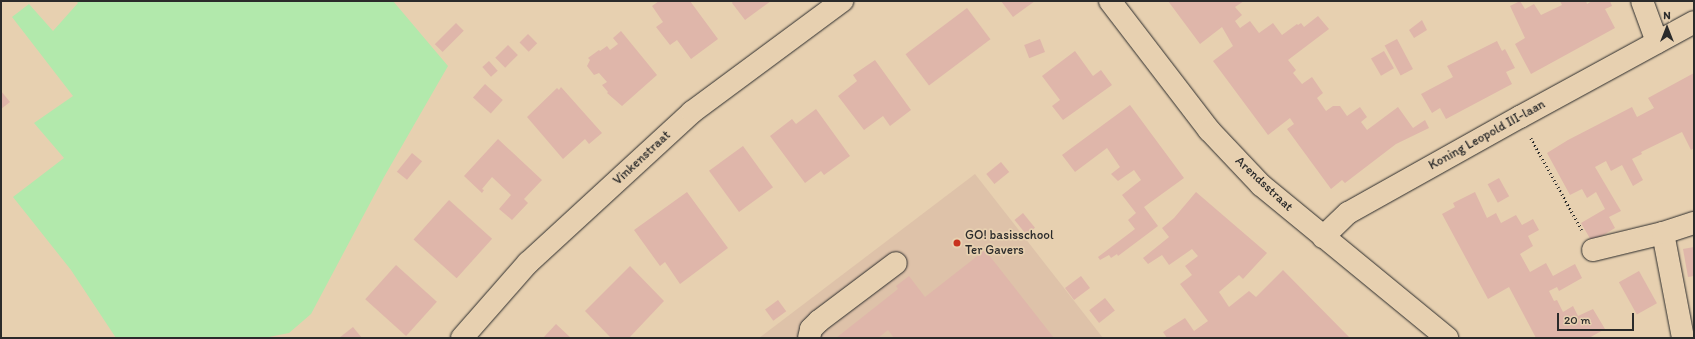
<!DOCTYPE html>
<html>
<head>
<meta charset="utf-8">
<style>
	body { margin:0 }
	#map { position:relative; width:1695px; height:339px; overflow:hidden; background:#e7d0b0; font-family:Itim,sans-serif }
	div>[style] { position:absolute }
	.built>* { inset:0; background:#dec2a9 }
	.green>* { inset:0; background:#b2e9ac }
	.building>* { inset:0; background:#dfb6aa; transform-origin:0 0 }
	.path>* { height:2.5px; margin-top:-1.25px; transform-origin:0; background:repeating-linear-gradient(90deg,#2b2b2b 0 1px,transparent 0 4px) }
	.roads { filter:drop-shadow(0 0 1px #2b2b2b) drop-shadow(0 0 1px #2b2b2b) }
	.minor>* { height:22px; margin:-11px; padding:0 11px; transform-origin:11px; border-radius:11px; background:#e7d0b0 }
	.dots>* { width:11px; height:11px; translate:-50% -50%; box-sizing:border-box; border:2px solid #e7d0b0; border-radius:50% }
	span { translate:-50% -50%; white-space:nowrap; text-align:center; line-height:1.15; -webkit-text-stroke:3.5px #e7d0b0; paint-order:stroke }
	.street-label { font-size:13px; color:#2b2b2b }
	.poi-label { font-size:13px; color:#2b2b2b }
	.left { translate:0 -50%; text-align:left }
	.frame { position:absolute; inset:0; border:2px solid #2b2b2b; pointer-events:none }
	.north { position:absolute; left:1647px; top:8px; width:40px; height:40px; -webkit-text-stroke:3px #e7d0b0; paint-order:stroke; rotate:0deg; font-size:11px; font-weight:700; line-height:16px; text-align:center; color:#2b2b2b }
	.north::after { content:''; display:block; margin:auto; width:14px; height:18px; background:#2b2b2b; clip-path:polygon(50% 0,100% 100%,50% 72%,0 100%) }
	.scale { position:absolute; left:1557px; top:313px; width:77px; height:18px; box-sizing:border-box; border:2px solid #2b2b2b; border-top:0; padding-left:5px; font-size:12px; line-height:14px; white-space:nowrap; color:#2b2b2b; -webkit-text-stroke:3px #e7d0b0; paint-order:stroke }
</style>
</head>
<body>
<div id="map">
	<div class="built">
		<i style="clip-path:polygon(975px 174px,1103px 338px,759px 338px)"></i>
	</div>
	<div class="green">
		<i style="clip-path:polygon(76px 1px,393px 1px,448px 66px,384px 177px,311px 314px,289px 333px,264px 338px,116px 338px,71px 270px,13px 197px,64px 158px,34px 123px,73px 96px,12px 17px,29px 4px,53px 31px,78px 3px)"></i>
	</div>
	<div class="building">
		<i style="clip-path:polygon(659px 1px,690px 1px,718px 39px,691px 59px,677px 40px,670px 45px,656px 27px,663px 22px,652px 6px)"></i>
		<i style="clip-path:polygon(733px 1px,771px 1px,745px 20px,732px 3px)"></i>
		<i style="clip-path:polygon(1001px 1px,1035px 1px,1013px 17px)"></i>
		<i style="clip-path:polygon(1168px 1px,1244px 1px,1235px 7px,1242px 15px,1235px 21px,1240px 28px,1250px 21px,1259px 33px,1273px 23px,1282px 35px,1297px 24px,1298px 25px,1301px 23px,1304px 27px,1318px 16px,1329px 29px,1288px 60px,1296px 70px,1293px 73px,1302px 84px,1312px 77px,1323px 93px,1317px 98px,1326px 111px,1333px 106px,1340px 106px,1347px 116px,1360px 107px,1367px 117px,1361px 122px,1367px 130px,1398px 107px,1413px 128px,1425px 120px,1429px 128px,1396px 144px,1345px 183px,1342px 180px,1331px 189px,1287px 129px,1294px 124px,1290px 118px,1268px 135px,1213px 61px,1233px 46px,1222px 27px,1200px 44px)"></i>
		<i style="clip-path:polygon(1520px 1px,1525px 9px,1534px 4px,1541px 15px,1562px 5px,1560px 1px,1586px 1px,1587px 4px,1592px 1px,1610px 1px,1612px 6px,1605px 9px,1615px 28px,1531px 74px,1515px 44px,1525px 38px,1510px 6px)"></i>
		<i style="left:967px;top:8px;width:39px;height:77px;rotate:53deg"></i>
		<i style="clip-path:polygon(1422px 20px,1427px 30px,1414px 38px,1409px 30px)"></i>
		<i style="left:456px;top:23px;width:11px;height:30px;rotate:45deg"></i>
		<i style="clip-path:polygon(621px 31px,657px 75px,622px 106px,607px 93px,608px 92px,602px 85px,607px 82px,599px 73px,594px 75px,587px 66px,590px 60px,588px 58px,599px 50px,600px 51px,607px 46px,610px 50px,618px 44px,613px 38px)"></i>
		<i style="left:528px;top:34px;width:13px;height:12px;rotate:45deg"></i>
		<i style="left:1040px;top:39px;width:14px;height:17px;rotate:69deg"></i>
		<i style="left:1397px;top:39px;width:34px;height:14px;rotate:62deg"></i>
		<i style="clip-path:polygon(1497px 41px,1502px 51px,1505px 49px,1515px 68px,1506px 72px,1512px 84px,1446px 119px,1440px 108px,1432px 113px,1421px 94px,1453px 77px,1447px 66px)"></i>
		<i style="left:508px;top:45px;width:14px;height:18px;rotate:45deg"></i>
		<i style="clip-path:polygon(1075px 51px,1093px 76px,1101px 70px,1112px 85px,1063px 120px,1052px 106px,1060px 100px,1042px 76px)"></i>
		<i style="left:1384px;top:51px;width:20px;height:15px;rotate:60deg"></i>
		<i style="clip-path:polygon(875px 60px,911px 110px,890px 126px,883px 116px,864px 130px,838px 96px,857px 81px,853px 75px)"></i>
		<i style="left:489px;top:61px;width:13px;height:9px;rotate:48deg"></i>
		<i style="clip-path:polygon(1694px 73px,1694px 148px,1691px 150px,1682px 132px,1641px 152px,1642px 154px,1632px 159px,1643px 180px,1633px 186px,1622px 165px,1611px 171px,1606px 161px,1595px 167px,1621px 211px,1609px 217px,1615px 228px,1592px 242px,1581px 223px,1605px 209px,1596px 192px,1587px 198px,1582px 189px,1570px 195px,1547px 153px,1568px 140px,1632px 107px,1637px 117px,1654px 108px,1648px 98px)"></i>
		<i style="left:485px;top:84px;width:24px;height:18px;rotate:42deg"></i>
		<i style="clip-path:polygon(561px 87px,602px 133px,589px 144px,585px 139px,563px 159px,527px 117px,557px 88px,559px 90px)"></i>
		<i style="clip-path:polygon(1px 91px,10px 102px,1px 109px)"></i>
		<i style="clip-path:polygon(1130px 105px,1184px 178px,1144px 207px,1158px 226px,1118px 256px,1117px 254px,1111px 258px,1109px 255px,1100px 260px,1098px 257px,1135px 229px,1128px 220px,1136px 213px,1122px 195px,1141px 180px,1134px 170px,1118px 181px,1111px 174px,1120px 167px,1107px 148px,1075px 172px,1062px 155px)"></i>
		<i style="clip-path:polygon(816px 109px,850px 156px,824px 175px,821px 171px,805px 183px,770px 136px,792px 119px,796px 124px)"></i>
		<i style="clip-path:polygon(498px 139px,542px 180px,524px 199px,528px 203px,512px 220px,499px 209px,511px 195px,492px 177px,482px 189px,484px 190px,482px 193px,464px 176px)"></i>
		<i style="left:743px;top:146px;width:51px;height:42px;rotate:54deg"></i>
		<i style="left:412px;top:153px;width:13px;height:24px;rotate:39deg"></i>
		<i style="left:1001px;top:162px;width:13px;height:19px;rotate:51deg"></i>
		<i style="left:1499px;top:178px;width:21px;height:13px;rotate:61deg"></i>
		<i style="clip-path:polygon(687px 192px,728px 248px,680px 284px,665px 262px,660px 266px,634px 230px)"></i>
		<i style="clip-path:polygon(1196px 192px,1267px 253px,1243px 279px,1239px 275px,1219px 292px,1229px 307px,1249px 291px,1256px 297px,1283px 270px,1350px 338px,1167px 338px,1163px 332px,1185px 318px,1194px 331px,1208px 321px,1180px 284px,1192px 275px,1185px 266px,1198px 256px,1192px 249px,1169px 265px,1162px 255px,1148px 264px,1143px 258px,1169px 237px,1162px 228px,1174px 218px)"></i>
		<i style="clip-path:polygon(1475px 192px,1487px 218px,1496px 213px,1501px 223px,1516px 215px,1522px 225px,1533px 219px,1539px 230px,1528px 236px,1533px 246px,1520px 254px,1530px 272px,1546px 263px,1553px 276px,1575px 264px,1582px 278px,1559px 291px,1557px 287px,1549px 291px,1554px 301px,1557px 300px,1563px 312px,1573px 306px,1578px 316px,1593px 309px,1605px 329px,1589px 338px,1536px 338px,1509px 287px,1488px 299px,1442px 214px,1455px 207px,1453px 203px)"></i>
		<i style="left:449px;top:200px;width:58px;height:53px;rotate:42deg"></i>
		<i style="left:1023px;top:213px;width:19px;height:11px;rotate:51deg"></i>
		<i style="clip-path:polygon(1694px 247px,1694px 276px,1688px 277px,1683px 249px)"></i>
		<i style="clip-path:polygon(985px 250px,1054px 338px,894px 338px,888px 330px,878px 338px,836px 338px,898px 289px,896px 286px,909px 276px,925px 297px)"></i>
		<i style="left:396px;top:265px;width:55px;height:46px;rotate:42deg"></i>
		<i style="clip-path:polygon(630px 266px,664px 301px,629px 338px,611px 338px,585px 311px)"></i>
		<i style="left:1639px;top:271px;width:37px;height:23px;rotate:61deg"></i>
		<i style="left:1081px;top:276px;width:15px;height:20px;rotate:53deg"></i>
		<i style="left:1105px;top:298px;width:16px;height:20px;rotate:52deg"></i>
		<i style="left:778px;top:300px;width:14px;height:16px;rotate:54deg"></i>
		<i style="clip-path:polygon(556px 324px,571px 338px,543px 338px)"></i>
		<i style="clip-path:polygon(353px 327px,362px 338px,339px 338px)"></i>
	</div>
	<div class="path">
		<i style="left:1531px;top:138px;width:105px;rotate:61deg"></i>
	</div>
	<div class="roads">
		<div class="minor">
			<i style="left:1110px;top:1px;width:163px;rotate:52.5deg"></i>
			<i style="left:1209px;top:130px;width:76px;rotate:46.6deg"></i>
			<i style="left:1261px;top:185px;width:241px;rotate:39.4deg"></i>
			<i style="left:1642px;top:1px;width:44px;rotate:69.9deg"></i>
			<i style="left:1663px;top:233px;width:107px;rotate:79.2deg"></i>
			<i style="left:1323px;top:237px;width:35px;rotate:-44deg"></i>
			<i style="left:1348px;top:213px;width:197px;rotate:-29.2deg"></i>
			<i style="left:1520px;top:117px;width:198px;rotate:-28.6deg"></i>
			<i style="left:1593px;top:250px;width:72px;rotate:-13.7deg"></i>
			<i style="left:1663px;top:233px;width:33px;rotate:-18deg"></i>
			<i style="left:462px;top:338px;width:100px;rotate:-48.7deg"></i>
			<i style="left:528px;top:263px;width:223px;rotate:-42.6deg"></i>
			<i style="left:692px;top:112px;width:187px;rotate:-36.5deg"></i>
			<i style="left:809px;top:338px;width:9px;rotate:-77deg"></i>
			<i style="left:811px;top:329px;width:11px;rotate:-45deg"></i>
			<i style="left:819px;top:321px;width:96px;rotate:-37deg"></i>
		</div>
	</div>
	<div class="dots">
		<i style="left:957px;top:243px;background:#c8321e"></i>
	</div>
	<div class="street-label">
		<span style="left:1487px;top:135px;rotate:-29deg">Koning Leopold III-laan</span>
		<span style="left:642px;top:158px;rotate:-43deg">Vinkenstraat</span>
		<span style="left:1264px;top:184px;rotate:43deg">Arendsstraat</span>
	</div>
	<div class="poi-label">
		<span class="left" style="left:965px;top:243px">GO! basisschool<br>Ter Gavers</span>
	</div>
	<div class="frame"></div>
	<div class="north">N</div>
	<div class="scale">20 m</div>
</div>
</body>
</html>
